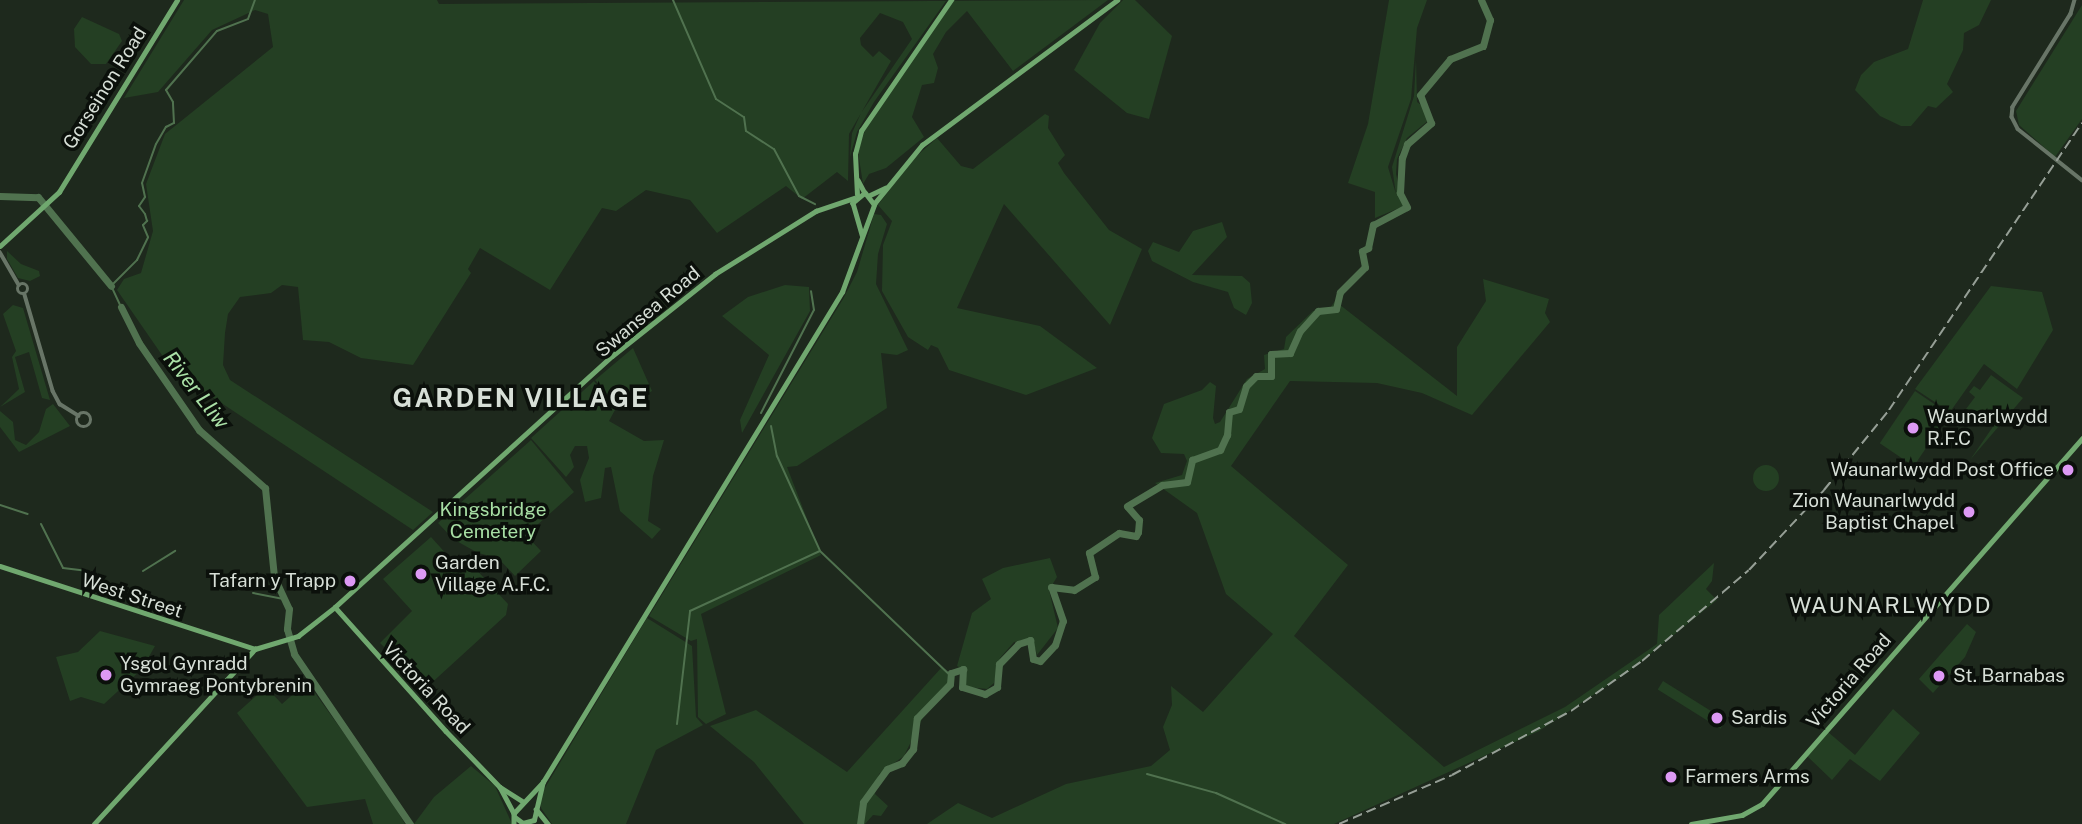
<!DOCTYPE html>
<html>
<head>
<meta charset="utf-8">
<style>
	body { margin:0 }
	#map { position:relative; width:2082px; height:824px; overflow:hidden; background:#1e291d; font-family:"Public Sans",sans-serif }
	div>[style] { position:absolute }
	.green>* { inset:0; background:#243f23; transform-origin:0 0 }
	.round { border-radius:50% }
	.stream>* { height:2px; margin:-1px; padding:0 1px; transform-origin:1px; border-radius:1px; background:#50724f }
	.river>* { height:7px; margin:-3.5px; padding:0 3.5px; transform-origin:3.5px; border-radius:3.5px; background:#50724f }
	.minor>* { height:3.5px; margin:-1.75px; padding:0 1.75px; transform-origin:1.75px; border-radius:1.75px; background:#687567 }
	.minor>.ring { margin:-1.75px; padding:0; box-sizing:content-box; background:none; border:3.5px solid #687567; border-radius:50% }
	.major>* { height:4.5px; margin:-2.25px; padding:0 2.25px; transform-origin:2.25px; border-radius:2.25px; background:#70a86f }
	.rail>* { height:2px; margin-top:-1px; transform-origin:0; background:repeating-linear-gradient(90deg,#969f96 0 10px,transparent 0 15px) }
	.dots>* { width:19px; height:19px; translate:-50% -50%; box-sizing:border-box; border:4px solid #0b100b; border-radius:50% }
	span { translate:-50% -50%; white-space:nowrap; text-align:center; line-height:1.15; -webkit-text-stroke:7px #0b100b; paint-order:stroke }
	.street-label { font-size:19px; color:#d7dfd7 }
	.poi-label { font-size:19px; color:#d7dfd7 }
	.left { translate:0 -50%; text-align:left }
	.right { translate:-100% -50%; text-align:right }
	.park-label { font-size:19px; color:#a7dea4 }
	.water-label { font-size:21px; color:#aae1a7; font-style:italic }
	.quarter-label { font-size:23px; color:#d7dfd7; letter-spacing:2px }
	.district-label { font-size:26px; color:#d7dfd7; font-weight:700; letter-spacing:2px }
</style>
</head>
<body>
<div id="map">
	<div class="green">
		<i style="clip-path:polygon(184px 0,437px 0,439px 4px,1108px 0,1013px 71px,967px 11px,946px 32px,933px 54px,938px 68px,934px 83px,922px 85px,912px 117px,924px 137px,886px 168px,869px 174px,863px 184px,858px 152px,867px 124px,953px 2px,946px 1px,874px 102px,857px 132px,850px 157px,852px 133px,861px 113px,912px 39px,903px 22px,880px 13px,860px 38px,861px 45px,873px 57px,879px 51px,891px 61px,849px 134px,848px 181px,837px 172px,802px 199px,786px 186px,717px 233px,690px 200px,646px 190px,616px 211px,602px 208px,550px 290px,480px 248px,468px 269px,471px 273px,413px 365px,361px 358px,329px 342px,303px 340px,298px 287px,282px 285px,271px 293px,240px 297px,228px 314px,225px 333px,223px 365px,230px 380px,433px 512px,413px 530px,173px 371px,117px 290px,124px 279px,141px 273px,153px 231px,146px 184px,165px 134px,273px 47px,268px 14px,255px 10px,212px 30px,158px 92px,124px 98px)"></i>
		<i style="clip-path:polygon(1123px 0,1135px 0,1172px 36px,1149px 119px,1127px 113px,1074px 70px,1100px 23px)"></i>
		<i style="clip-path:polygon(1389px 0,1427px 0,1417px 28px,1411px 99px,1388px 167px,1396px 194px,1392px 167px,1414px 96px,1416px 59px,1417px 102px,1427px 109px,1429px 120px,1407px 138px,1397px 159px,1396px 174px,1404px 206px,1375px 218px,1375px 192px,1348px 183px,1368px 124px)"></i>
		<i style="clip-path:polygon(1923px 0,1991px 0,1979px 25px,1964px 33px,1963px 50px,1947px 84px,1953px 92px,1936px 108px,1928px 106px,1911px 126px,1901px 126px,1880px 116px,1855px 90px,1861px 75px,1874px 62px,1908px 49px)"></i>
		<i style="clip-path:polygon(2082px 5px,2082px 119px,2055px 157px,2019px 125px,2016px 111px)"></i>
		<i style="clip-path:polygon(82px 17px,119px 34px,122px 41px,106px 64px,91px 64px,75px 47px,74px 29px)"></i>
		<i style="clip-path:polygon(1045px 114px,1049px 116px,1048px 128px,1065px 155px,1058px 163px,1064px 173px,1109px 230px,1142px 249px,1110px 325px,1004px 204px,957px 308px,1040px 326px,1097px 368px,1026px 395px,949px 370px,938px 348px,931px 345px,928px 350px,908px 337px,882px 291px,883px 245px,892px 221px,878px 205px,911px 161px,937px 138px,961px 166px,973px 169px)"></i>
		<i style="clip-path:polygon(874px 214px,881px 215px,887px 224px,878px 254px,876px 284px,908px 350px,897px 355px,881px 353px,887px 408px,797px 466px,787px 467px,821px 555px,701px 614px,726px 714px,706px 724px,698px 717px,697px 639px,691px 641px,649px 616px,843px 299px,857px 272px)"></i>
		<i style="clip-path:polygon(1222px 222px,1227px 237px,1192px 275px,1242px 276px,1250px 283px,1252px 303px,1246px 315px,1234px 308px,1228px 292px,1193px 282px,1152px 261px,1148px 251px,1153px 242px,1179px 252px,1193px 231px)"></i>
		<i style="clip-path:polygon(7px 251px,21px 264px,39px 271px,40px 276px,30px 281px,18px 278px,7px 259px)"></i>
		<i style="clip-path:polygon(1483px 279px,1549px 299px,1545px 313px,1550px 322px,1472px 415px,1422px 393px,1377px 383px,1290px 381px,1231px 466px,1348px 565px,1294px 636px,1444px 767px,1565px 707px,1657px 644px,1659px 615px,1714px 563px,1712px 581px,1706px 589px,1717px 600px,1628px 672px,1539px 731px,1334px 824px,927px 824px,958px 803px,992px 818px,1066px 784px,1151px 766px,1170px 750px,1163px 727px,1172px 705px,1171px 686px,1203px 712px,1273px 634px,1226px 594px,1197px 513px,1155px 483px,1182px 475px,1187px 461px,1184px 454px,1161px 453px,1152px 438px,1164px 404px,1202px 390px,1210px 382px,1216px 386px,1213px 418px,1215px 424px,1220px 422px,1247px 379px,1265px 369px,1264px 355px,1284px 349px,1286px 337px,1313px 311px,1330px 308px,1335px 301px,1457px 396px,1457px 347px,1486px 301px)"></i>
		<i style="clip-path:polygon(785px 285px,809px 287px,810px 311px,742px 433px,740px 420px,769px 355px,722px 316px,748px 297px)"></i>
		<i style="clip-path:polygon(1991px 286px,2042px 292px,2053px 330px,2017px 389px,1984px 364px,1950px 412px,1915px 389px)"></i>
		<i style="clip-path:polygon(13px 305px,23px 308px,50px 400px,42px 398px,29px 352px,15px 357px,25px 392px,0 407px,19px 389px,12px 357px,16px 351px,3px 314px)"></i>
		<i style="clip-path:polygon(633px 348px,652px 391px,621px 409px,595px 380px)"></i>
		<i style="clip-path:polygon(1991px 375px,2023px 398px,1970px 460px,2001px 415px,1996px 412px,1986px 425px,1966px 409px,1975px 397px,1969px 392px,1974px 386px,1980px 390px)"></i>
		<i style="clip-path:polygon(594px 381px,615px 410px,609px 421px,644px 441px,664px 440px,653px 476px,648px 521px,661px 529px,652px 539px,620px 511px,611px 467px,605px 468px,601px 498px,585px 502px,580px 480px,589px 458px,587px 446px,575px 446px,570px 455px,574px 467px,566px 477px,531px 438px)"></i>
		<i style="left:1915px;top:391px;width:41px;height:63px;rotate:34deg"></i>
		<i style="clip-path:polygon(53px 404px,70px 426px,19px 452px,0 427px,0 411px,13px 422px,15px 440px,26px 445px,39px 432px,46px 409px)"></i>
		<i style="clip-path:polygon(531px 440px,574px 492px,526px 535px,541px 551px,515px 576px,498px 558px,478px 553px,453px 539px,438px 523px)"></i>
		<i class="round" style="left:1753px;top:465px;width:26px;height:26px"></i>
		<i style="clip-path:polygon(431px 537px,459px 568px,464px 563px,473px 566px,508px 604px,506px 615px,426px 688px,380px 643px,412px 611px,383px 579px)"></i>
		<i style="clip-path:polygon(1050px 558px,1057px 577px,1049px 590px,1058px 628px,1037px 655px,1033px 640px,1014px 642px,1000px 658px,994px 683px,987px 689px,968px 687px,964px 683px,967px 671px,957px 666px,972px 613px,991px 599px,982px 579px,1003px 568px)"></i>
		<i style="clip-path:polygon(647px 618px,692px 646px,696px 717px,703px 725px,656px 750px,626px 824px,552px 824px,541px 808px,540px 796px)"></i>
		<i style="clip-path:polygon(1967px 624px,1976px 632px,1965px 657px,1933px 693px,1919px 679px)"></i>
		<i style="clip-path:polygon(100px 631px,155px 646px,142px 669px,104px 704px,81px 697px,70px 701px,56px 657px,78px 652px)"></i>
		<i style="clip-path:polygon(942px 667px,953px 676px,950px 686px,926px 711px,904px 756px,879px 774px,875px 794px,888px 806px,881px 816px,873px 815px,865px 824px,804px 824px,754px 762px,710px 726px,756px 710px,847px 772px)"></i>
		<i style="left:1663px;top:681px;width:74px;height:10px;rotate:32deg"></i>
		<i style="clip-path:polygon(307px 682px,385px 790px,405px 824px,373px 824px,365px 799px,307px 807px,237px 713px,266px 687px,282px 704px)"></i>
		<i style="clip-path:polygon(1893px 709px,1920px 733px,1880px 781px,1850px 759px,1832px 780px,1807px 756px,1828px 732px,1855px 755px)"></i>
		<i style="clip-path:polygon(471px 766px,495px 786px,512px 824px,414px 824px,434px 797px)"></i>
	</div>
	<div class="stream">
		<i style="left:673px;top:0;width:108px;rotate:66.5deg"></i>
		<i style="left:716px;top:99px;width:33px;rotate:33deg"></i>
		<i style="left:744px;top:117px;width:14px;rotate:82deg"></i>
		<i style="left:746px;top:131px;width:33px;rotate:33deg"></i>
		<i style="left:774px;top:149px;width:53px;rotate:62deg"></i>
		<i style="left:799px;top:196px;width:18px;rotate:27deg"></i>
		<i style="left:121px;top:307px;width:23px;rotate:-115deg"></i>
		<i style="left:111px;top:286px;width:37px;rotate:-45deg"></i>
		<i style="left:137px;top:260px;width:25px;rotate:-64deg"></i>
		<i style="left:148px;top:237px;width:13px;rotate:-113deg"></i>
		<i style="left:143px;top:225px;width:6px;rotate:-45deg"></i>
		<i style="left:147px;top:221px;width:7px;rotate:-106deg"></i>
		<i style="left:145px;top:214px;width:10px;rotate:-127deg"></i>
		<i style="left:139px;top:206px;width:11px;rotate:-56deg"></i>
		<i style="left:145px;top:197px;width:14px;rotate:-102deg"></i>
		<i style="left:142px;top:183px;width:41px;rotate:-70.3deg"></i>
		<i style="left:156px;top:144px;width:20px;rotate:-60deg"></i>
		<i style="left:166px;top:127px;width:9px;rotate:-27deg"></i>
		<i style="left:174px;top:123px;width:21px;rotate:-93deg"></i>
		<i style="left:173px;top:102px;width:14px;rotate:-120deg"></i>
		<i style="left:166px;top:90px;width:78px;rotate:-49.2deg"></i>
		<i style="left:217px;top:31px;width:33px;rotate:-21deg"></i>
		<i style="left:248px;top:19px;width:20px;rotate:-70deg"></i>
		<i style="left:761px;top:413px;width:116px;rotate:-62.8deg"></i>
		<i style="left:814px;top:310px;width:19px;rotate:-99deg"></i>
		<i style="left:771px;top:426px;width:31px;rotate:79deg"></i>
		<i style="left:777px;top:456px;width:104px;rotate:65.6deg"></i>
		<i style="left:820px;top:551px;width:181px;rotate:43.7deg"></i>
		<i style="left:0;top:505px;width:29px;rotate:18deg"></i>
		<i style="left:41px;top:524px;width:49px;rotate:63.4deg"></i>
		<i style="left:63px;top:568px;width:25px;rotate:7deg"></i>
		<i style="left:143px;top:571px;width:38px;rotate:-32deg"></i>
		<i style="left:253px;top:593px;width:31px;rotate:11deg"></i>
		<i style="left:677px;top:724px;width:114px;rotate:-83.4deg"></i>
		<i style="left:690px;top:611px;width:143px;rotate:-24.8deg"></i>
		<i style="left:1147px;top:774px;width:72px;rotate:15.4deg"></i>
		<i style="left:1216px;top:793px;width:76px;rotate:24.2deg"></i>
	</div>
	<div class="river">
		<i style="left:0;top:196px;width:38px;rotate:2deg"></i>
		<i style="left:38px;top:197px;width:115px;rotate:50.6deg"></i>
		<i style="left:121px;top:307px;width:40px;rotate:63.4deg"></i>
		<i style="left:139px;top:343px;width:106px;rotate:55.4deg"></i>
		<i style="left:199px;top:430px;width:88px;rotate:41.3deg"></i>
		<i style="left:265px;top:488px;width:89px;rotate:84.2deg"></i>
		<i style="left:274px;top:577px;width:35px;rotate:65deg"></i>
		<i style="left:289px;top:609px;width:20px;rotate:96deg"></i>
		<i style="left:287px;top:629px;width:26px;rotate:74deg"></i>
		<i style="left:294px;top:654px;width:206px;rotate:55.7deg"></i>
		<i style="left:860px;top:824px;width:22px;rotate:-82deg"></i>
		<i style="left:863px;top:802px;width:41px;rotate:-54deg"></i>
		<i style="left:887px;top:769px;width:16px;rotate:-22deg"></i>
		<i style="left:902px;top:763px;width:18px;rotate:-52deg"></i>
		<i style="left:913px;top:749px;width:31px;rotate:-83deg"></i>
		<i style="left:917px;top:718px;width:47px;rotate:-45.9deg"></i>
		<i style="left:950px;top:684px;width:11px;rotate:-85deg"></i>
		<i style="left:951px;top:673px;width:13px;rotate:-18deg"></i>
		<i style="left:963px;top:669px;width:18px;rotate:93deg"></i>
		<i style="left:962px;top:687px;width:24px;rotate:17deg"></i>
		<i style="left:985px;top:694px;width:14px;rotate:-30deg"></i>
		<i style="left:997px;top:687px;width:23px;rotate:-85deg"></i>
		<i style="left:999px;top:664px;width:28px;rotate:-46deg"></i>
		<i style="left:1018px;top:644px;width:13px;rotate:-18deg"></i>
		<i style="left:1030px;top:640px;width:19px;rotate:81deg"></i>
		<i style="left:1033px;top:659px;width:7px;rotate:16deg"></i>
		<i style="left:1040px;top:661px;width:22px;rotate:-47deg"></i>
		<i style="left:1055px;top:645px;width:25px;rotate:-72deg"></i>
		<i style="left:1063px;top:621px;width:36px;rotate:-109deg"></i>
		<i style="left:1051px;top:587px;width:23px;rotate:7deg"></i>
		<i style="left:1074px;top:590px;width:25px;rotate:-32deg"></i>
		<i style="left:1095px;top:577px;width:25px;rotate:-104deg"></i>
		<i style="left:1089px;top:553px;width:36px;rotate:-34deg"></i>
		<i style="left:1119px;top:533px;width:17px;rotate:10deg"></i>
		<i style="left:1136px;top:536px;width:4px;rotate:-63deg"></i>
		<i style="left:1138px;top:532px;width:12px;rotate:-85deg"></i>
		<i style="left:1139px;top:520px;width:18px;rotate:-131deg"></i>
		<i style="left:1127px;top:506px;width:41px;rotate:-31deg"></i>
		<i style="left:1162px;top:485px;width:25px;rotate:-7deg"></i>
		<i style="left:1187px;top:482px;width:23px;rotate:-77deg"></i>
		<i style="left:1192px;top:460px;width:30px;rotate:-20deg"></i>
		<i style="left:1220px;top:450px;width:17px;rotate:-65deg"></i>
		<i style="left:1227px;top:435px;width:23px;rotate:-85deg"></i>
		<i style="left:1229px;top:412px;width:10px;rotate:-17deg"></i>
		<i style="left:1239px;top:409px;width:24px;rotate:-73deg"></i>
		<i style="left:1246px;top:386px;width:14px;rotate:-45deg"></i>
		<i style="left:1256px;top:376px;width:15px"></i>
		<i style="left:1271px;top:376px;width:22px;rotate:-90deg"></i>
		<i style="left:1271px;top:354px;width:19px;rotate:-3deg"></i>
		<i style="left:1290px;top:353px;width:24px;rotate:-66deg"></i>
		<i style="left:1300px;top:331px;width:27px;rotate:-48deg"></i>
		<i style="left:1318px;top:311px;width:18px;rotate:-6deg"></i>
		<i style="left:1336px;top:309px;width:17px;rotate:-77deg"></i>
		<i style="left:1340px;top:292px;width:35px;rotate:-45deg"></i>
		<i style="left:1365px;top:267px;width:16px;rotate:-101deg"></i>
		<i style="left:1362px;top:251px;width:7px;rotate:-27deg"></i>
		<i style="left:1368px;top:248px;width:24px;rotate:-78deg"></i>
		<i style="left:1373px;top:225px;width:38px;rotate:-28deg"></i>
		<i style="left:1407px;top:207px;width:16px;rotate:-117deg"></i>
		<i style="left:1400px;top:193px;width:35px;rotate:-87deg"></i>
		<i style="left:1402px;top:158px;width:15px;rotate:-70deg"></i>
		<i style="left:1407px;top:144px;width:32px;rotate:-41deg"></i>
		<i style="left:1431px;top:123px;width:30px;rotate:-111deg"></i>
		<i style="left:1420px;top:95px;width:47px;rotate:-50.2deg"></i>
		<i style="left:1450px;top:59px;width:35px;rotate:-22deg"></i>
		<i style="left:1483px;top:46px;width:27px;rotate:-75deg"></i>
		<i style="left:1490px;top:20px;width:22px;rotate:-114deg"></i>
	</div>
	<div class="minor">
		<i style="left:2075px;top:0;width:15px;rotate:106deg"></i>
		<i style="left:2071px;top:14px;width:110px;rotate:121.9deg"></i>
		<i style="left:2013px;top:107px;width:10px;rotate:96deg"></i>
		<i style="left:2012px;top:117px;width:13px;rotate:63deg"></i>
		<i style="left:2018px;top:129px;width:82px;rotate:38.6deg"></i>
		<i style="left:0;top:252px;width:38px;rotate:60deg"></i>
		<i class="ring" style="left:17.5px;top:283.5px;width:7.5px;height:7.5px"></i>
		<i style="left:25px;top:295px;width:100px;rotate:73.7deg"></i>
		<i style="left:53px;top:391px;width:15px;rotate:62deg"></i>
		<i style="left:60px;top:404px;width:22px;rotate:32deg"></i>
		<i class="ring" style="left:77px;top:413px;width:10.5px;height:10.5px"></i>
	</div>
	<div class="major">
		<i style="left:858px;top:180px;width:15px;rotate:62deg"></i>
		<i style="left:857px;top:195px;width:41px;rotate:-92.8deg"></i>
		<i style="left:855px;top:154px;width:24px;rotate:-75deg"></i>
		<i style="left:861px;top:131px;width:159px;rotate:-55.5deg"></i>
		<i style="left:870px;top:195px;width:17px;rotate:-25deg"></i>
		<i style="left:874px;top:204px;width:76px;rotate:-50.9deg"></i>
		<i style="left:922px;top:145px;width:243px;rotate:-36.6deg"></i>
		<i style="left:0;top:246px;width:80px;rotate:-42.5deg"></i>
		<i style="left:59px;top:192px;width:225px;rotate:-58.4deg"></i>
		<i style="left:0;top:566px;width:268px;rotate:18deg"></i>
		<i style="left:335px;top:607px;width:166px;rotate:48.2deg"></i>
		<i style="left:446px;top:731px;width:78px;rotate:46deg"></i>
		<i style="left:500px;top:787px;width:26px;rotate:32deg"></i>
		<i style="left:500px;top:787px;width:30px;rotate:62deg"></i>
		<i style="left:514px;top:813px;width:11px;rotate:90deg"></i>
		<i style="left:536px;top:809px;width:19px;rotate:51deg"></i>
		<i style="left:514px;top:813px;width:42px;rotate:-46.9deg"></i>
		<i style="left:543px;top:782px;width:574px;rotate:-58.61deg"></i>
		<i style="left:842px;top:292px;width:93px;rotate:-69.8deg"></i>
		<i style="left:874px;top:205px;width:15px;rotate:-127deg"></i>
		<i style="left:865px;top:193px;width:16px;rotate:140deg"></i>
		<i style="left:853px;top:203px;width:33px;rotate:74deg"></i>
		<i style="left:515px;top:817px;width:10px;rotate:37deg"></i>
		<i style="left:523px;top:823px;width:11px;rotate:-15deg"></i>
		<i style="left:534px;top:820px;width:39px;rotate:-77deg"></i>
		<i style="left:94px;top:824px;width:238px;rotate:-47.4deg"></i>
		<i style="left:255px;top:649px;width:45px;rotate:-16.8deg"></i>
		<i style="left:298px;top:636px;width:47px;rotate:-38.1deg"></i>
		<i style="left:335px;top:607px;width:374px;rotate:-42.2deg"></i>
		<i style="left:612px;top:356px;width:132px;rotate:-38.5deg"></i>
		<i style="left:715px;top:274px;width:119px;rotate:-32deg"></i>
		<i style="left:816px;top:211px;width:40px;rotate:-18.9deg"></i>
		<i style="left:1691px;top:824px;width:52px;rotate:-10deg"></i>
		<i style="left:1742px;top:815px;width:23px;rotate:-29deg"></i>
		<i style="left:1762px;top:804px;width:486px;rotate:-48.8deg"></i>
	</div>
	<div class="rail">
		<i style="left:1339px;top:824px;width:123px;rotate:-23.4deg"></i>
		<i style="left:1452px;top:775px;width:135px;rotate:-28.3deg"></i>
		<i style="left:1571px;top:711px;width:87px;rotate:-35.2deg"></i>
		<i style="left:1642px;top:661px;width:140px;rotate:-40.4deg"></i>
		<i style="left:1749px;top:570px;width:110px;rotate:-46.8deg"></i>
		<i style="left:1824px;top:490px;width:103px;rotate:-50.9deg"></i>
		<i style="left:1889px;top:410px;width:346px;rotate:-56.1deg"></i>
	</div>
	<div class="dots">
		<i style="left:1913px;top:428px;background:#dd99f4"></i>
		<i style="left:2068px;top:470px;background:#dd99f4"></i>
		<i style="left:1969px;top:512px;background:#dd99f4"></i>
		<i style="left:421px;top:574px;background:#dd99f4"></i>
		<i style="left:350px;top:581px;background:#dd99f4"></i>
		<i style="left:106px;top:675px;background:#dd99f4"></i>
		<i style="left:1939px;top:676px;background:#dd99f4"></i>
		<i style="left:1717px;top:718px;background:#dd99f4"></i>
		<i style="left:1671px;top:777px;background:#dd99f4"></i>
	</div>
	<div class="street-label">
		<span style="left:105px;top:88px;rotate:-58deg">Gorseinon Road</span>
		<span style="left:648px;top:312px;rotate:-40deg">Swansea Road</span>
		<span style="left:132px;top:596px;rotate:18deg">West Street</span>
		<span style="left:1849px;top:681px;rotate:-49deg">Victoria Road</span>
		<span style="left:426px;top:688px;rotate:47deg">Victoria Road</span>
	</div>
	<div class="poi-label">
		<span class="left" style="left:1927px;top:428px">Waunarlwydd<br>R.F.C</span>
		<span class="right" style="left:2054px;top:470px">Waunarlwydd Post Office</span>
		<span class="right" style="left:1955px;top:512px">Zion Waunarlwydd<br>Baptist Chapel</span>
		<span class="left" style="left:435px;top:574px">Garden<br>Village A.F.C.</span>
		<span class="right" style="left:336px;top:581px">Tafarn y Trapp</span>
		<span class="left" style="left:120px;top:675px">Ysgol Gynradd<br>Gymraeg Pontybrenin</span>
		<span class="left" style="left:1953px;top:676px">St. Barnabas</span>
		<span class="left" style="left:1731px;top:718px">Sardis</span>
		<span class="left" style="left:1685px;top:777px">Farmers Arms</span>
	</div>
	<div class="park-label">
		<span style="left:493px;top:521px">Kingsbridge<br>Cemetery</span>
	</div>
	<div class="water-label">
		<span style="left:196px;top:390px;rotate:52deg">River Lliw</span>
	</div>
	<div class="quarter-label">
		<span style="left:1891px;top:605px">WAUNARLWYDD</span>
	</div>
	<div class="district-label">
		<span style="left:521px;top:398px">GARDEN VILLAGE</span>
	</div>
</div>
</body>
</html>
